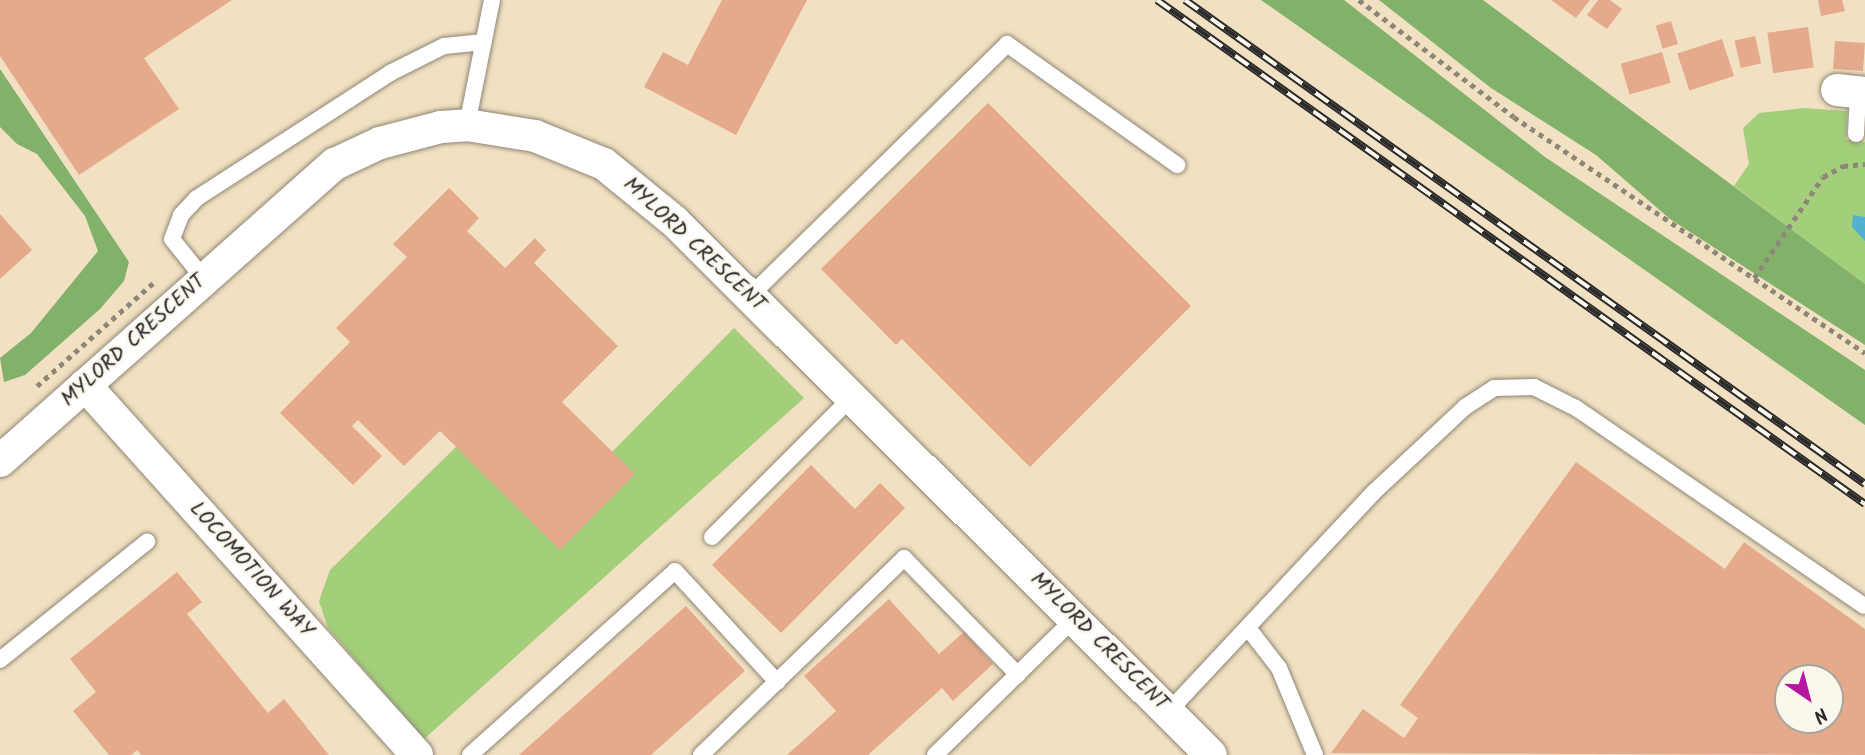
<!DOCTYPE html>
<html>
<head>
<meta charset="utf-8">
<style>
	body { margin:0 }
	#map { position:relative; width:1865px; height:755px; overflow:hidden; background:#f1e0c1; font-family:Kalam,sans-serif }
	div>[style] { position:absolute }
	.green>* { inset:0; background:#a3ce7a }
	.forest>* { inset:0; background:#82b16a }
	.water>* { inset:0; background:#52b1d1 }
	.building>* { inset:0; background:#e5aa8c; transform-origin:0 0 }
	.path>* { height:4.5px; margin-top:-2.25px; transform-origin:0; background:repeating-linear-gradient(90deg,#8e8676 0 5px,transparent 0 10px) }
	.roads { filter:drop-shadow(0 0 2px #8e8676) drop-shadow(0 0 2px #8e8676) }
	.lane>* { height:16px; margin:-8px; padding:0 8px; transform-origin:8px; border-radius:8px; background:#fff }
	.street>* { height:32px; margin:-16px; padding:0 16px; transform-origin:16px; border-radius:16px; background:#fff }
	.rail>* { height:8px; margin-top:-4px; transform-origin:0; background:repeating-linear-gradient(90deg,#fbf7ec 0 16px,#2b2b2b 0 32px); box-sizing:border-box; border-block:2px solid #2b2b2b }
	span { translate:-50% -50%; white-space:nowrap; text-align:center; line-height:1.15; -webkit-text-stroke:5px #fbf7ec; paint-order:stroke }
	.street-label { font-size:21px; color:#2b2b2b }
	.north { position:absolute; left:1774px; top:664px; width:70px; height:70px; box-sizing:border-box; background:#fbf7ec; border:2px solid #a8a59f; border-radius:50%; rotate:145deg; font-size:19px; font-weight:700; line-height:28px; text-align:center; color:#2b2b2b }
	.north::after { content:''; display:block; margin:auto; width:24px; height:32px; background:#b5179e; clip-path:polygon(50% 0,100% 100%,50% 72%,0 100%) }
</style>
</head>
<body>
<div id="map">
	<div class="green">
		<i style="clip-path:polygon(1804px 108px,1847px 111px,1846px 139px,1865px 142px,1865px 284px,1734px 186px,1749px 164px,1743px 128px,1759px 113px)"></i>
		<i style="clip-path:polygon(734px 328px,804px 398px,424px 739px,328px 628px,319px 601px,330px 570px,456px 447px,612px 452px)"></i>
	</div>
	<div class="forest">
		<i style="clip-path:polygon(1261px 0,1344px 0,1545px 157px,1865px 370px,1865px 425px)"></i>
		<i style="clip-path:polygon(1379px 0,1483px 0,1865px 284px,1865px 345px,1670px 219px,1596px 155px,1491px 88px)"></i>
		<i style="clip-path:polygon(0 69px,129px 262px,124px 281px,100px 309px,25px 375px,4px 382px,0 358px,31px 333px,98px 251px,85px 216px,37px 154px,17px 144px,0 127px)"></i>
	</div>
	<div class="water">
		<i style="clip-path:polygon(1853px 215px,1865px 217px,1865px 241px,1852px 227px)"></i>
	</div>
	<div class="building">
		<i style="clip-path:polygon(0 0,232px 0,144px 58px,179px 109px,79px 175px,0 56px)"></i>
		<i style="clip-path:polygon(722px 0,807px 0,736px 135px,644px 87px,663px 52px,688px 65px)"></i>
		<i style="clip-path:polygon(1551px 0,1590px 0,1576px 18px)"></i>
		<i style="clip-path:polygon(1598px 0,1610px 0,1622px 9px,1607px 29px,1587px 15px)"></i>
		<i style="clip-path:polygon(1818px 0,1842px 0,1845px 11px,1821px 16px)"></i>
		<i style="left:1671px;top:21px;width:24px;height:16px;rotate:73deg"></i>
		<i style="left:1808px;top:27px;width:41px;height:41px;rotate:82deg"></i>
		<i style="left:1755px;top:36px;width:28px;height:21px;rotate:77deg"></i>
		<i style="left:1722px;top:39px;width:39px;height:47px;rotate:72deg"></i>
		<i style="left:1835px;top:41px;width:30px;height:28px;rotate:4deg"></i>
		<i style="left:1662px;top:52px;width:32px;height:43px;rotate:74deg"></i>
		<i style="clip-path:polygon(988px 103px,1191px 306px,1030px 467px,902px 339px,896px 345px,821px 269px)"></i>
		<i style="clip-path:polygon(449px 188px,479px 218px,467px 231px,505px 268px,535px 238px,546px 250px,534px 263px,618px 346px,562px 402px,635px 474px,560px 550px,440px 431px,404px 466px,358px 420px,352px 426px,382px 456px,353px 485px,280px 413px,350px 342px,336px 328px,407px 257px,393px 244px)"></i>
		<i style="clip-path:polygon(0 214px,32px 250px,0 279px)"></i>
		<i style="clip-path:polygon(evenodd,1576px 462px,1725px 569px,1744px 542px,1865px 629px,1865px 755px,1331px 753px,1363px 709px,1404px 738px,1418px 718px,1400px 705px,1576px 462px,1788px 678px,1830px 678px,1830px 720px,1788px 720px,1788px 678px)"></i>
		<i style="clip-path:polygon(811px 465px,855px 509px,880px 483px,905px 508px,781px 633px,712px 565px)"></i>
		<i style="clip-path:polygon(177px 572px,202px 602px,187px 614px,268px 713px,284px 699px,329px 755px,141px 755px,137px 750px,131px 755px,109px 755px,73px 711px,96px 692px,70px 659px)"></i>
		<i style="clip-path:polygon(889px 599px,939px 654px,964px 632px,993px 664px,953px 701px,942px 688px,868px 755px,787px 755px,836px 711px,804px 676px)"></i>
		<i style="clip-path:polygon(686px 606px,745px 671px,651px 755px,519px 755px)"></i>
	</div>
	<div class="path">
		<i style="left:1359px;top:0;width:194px;rotate:37deg"></i>
		<i style="left:1514px;top:117px;width:423px;rotate:33.9deg"></i>
		<i style="left:1754px;top:278px;width:122px;rotate:-55.7deg"></i>
		<i style="left:1823px;top:177px;width:23px;rotate:-29deg"></i>
		<i style="left:1843px;top:166px;width:22px;rotate:-5deg"></i>
		<i style="left:37px;top:386px;width:155px;rotate:-41.6deg"></i>
	</div>
	<div class="roads">
		<div class="lane">
			<i style="left:467px;top:125px;width:127px;rotate:-78.7deg"></i>
			<i style="left:1856px;top:134px;width:41px;rotate:-87.2deg"></i>
			<i style="left:204px;top:279px;width:51px;rotate:-128.7deg"></i>
			<i style="left:172px;top:239px;width:26px;rotate:-69deg"></i>
			<i style="left:181px;top:215px;width:23px;rotate:-47deg"></i>
			<i style="left:197px;top:198px;width:230px;rotate:-32.9deg"></i>
			<i style="left:390px;top:73px;width:60px;rotate:-26.6deg"></i>
			<i style="left:444px;top:46px;width:40px;rotate:-5.7deg"></i>
			<i style="left:750px;top:296px;width:360px;rotate:-44.4deg"></i>
			<i style="left:1007px;top:44px;width:209px;rotate:35.4deg"></i>
			<i style="left:712px;top:537px;width:198px;rotate:-45deg"></i>
			<i style="left:1248px;top:628px;width:51px;rotate:52.2deg"></i>
			<i style="left:1279px;top:668px;width:94px;rotate:67.5deg"></i>
			<i style="left:0;top:660px;width:189px;rotate:-38.8deg"></i>
			<i style="left:1169px;top:711px;width:300px;rotate:-46.9deg"></i>
			<i style="left:1374px;top:492px;width:125px;rotate:-43deg"></i>
			<i style="left:1465px;top:407px;width:35px;rotate:-33deg"></i>
			<i style="left:1494px;top:388px;width:40px;rotate:-1.4deg"></i>
			<i style="left:1534px;top:387px;width:47px;rotate:26.6deg"></i>
			<i style="left:1576px;top:408px;width:349px;rotate:34.5deg"></i>
			<i style="left:470px;top:755px;width:275px;rotate:-41.9deg"></i>
			<i style="left:675px;top:571px;width:151px;rotate:47.4deg"></i>
			<i style="left:701px;top:755px;width:283px;rotate:-44.1deg"></i>
			<i style="left:904px;top:558px;width:163px;rotate:45.7deg"></i>
			<i style="left:935px;top:755px;width:196px;rotate:-44.4deg"></i>
		</div>
		<div class="street">
			<i style="left:1837px;top:90px;width:28px;rotate:6deg"></i>
			<i style="left:85px;top:385px;width:497px;rotate:48.1deg"></i>
			<i style="left:0;top:461px;width:448px;rotate:-41.6deg"></i>
			<i style="left:335px;top:164px;width:50px;rotate:-25deg"></i>
			<i style="left:380px;top:143px;width:63px;rotate:-14.7deg"></i>
			<i style="left:441px;top:127px;width:26px;rotate:-4deg"></i>
			<i style="left:467px;top:125px;width:69px;rotate:9.2deg"></i>
			<i style="left:535px;top:136px;width:74px;rotate:22.1deg"></i>
			<i style="left:604px;top:164px;width:90px;rotate:39.2deg"></i>
			<i style="left:674px;top:221px;width:757px;rotate:44.84deg"></i>
		</div>
	</div>
	<div class="rail">
		<i style="left:1157px;top:0;width:869px;rotate:35.45deg"></i>
		<i style="left:1185px;top:0;width:835px;rotate:35.44deg"></i>
	</div>
	<div class="street-label">
		<span style="left:694px;top:245px;rotate:43deg">MYLORD CRESCENT</span>
		<span style="left:134px;top:341px;rotate:-42deg">MYLORD CRESCENT</span>
		<span style="left:251px;top:570px;rotate:48deg">LOCOMOTION WAY</span>
		<span style="left:1099px;top:642px;rotate:45deg">MYLORD CRESCENT</span>
	</div>
	<div class="north">N</div>
</div>
</body>
</html>
